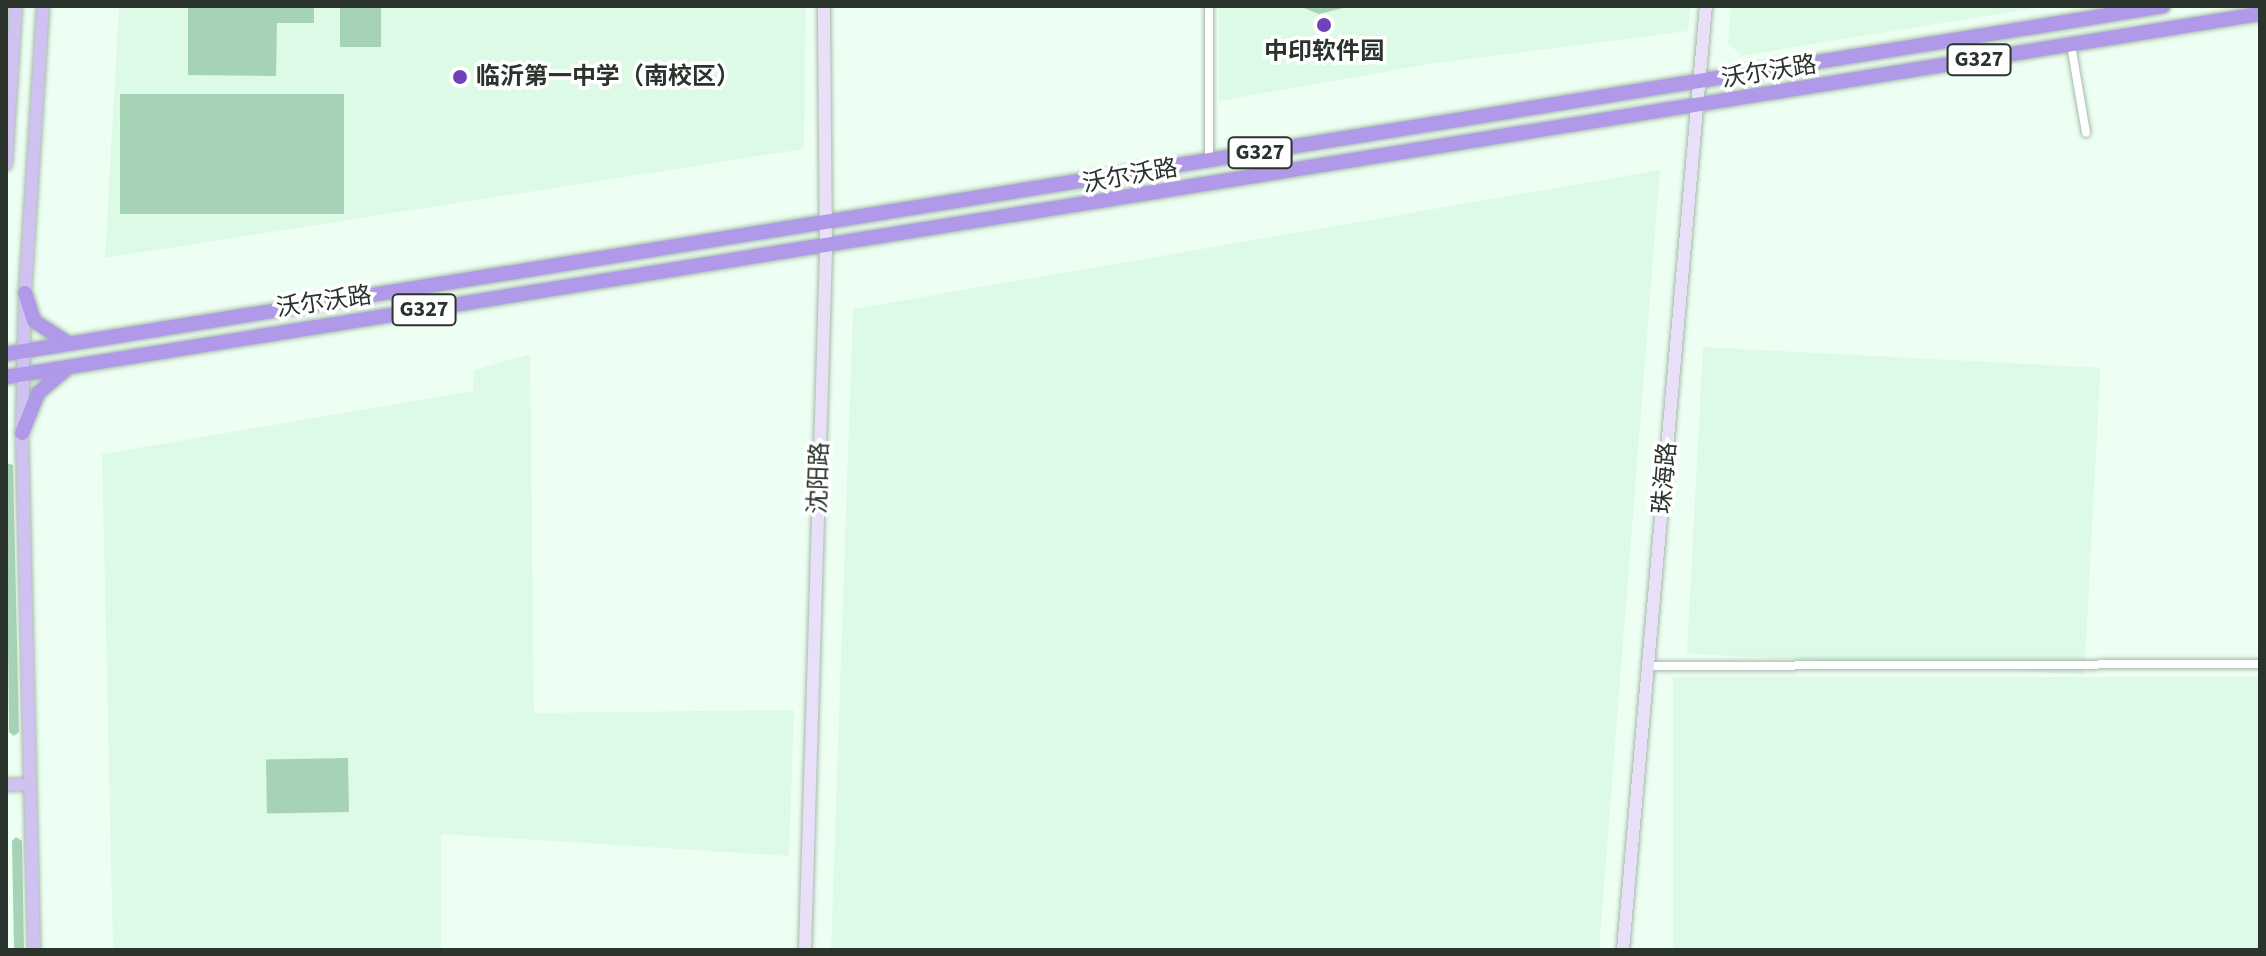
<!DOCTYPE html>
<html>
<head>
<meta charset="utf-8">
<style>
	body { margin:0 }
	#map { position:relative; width:2266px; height:956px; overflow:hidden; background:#edfff2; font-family:"Source Sans 3","Noto Sans SC",sans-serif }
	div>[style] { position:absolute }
	.built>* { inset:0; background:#dcfae6; transform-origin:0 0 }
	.green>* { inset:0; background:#a6d2b5; transform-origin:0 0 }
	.roads { filter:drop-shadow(0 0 2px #a5baac) drop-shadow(0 0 2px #a5baac) }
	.street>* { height:8px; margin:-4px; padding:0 4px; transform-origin:4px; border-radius:4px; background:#fff }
	.secondary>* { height:12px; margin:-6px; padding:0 6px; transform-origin:6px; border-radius:6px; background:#e7e0f8 }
	.primary>* { height:12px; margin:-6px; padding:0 6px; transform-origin:6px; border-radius:6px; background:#cfc2f1 }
	.highway>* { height:14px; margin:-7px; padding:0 7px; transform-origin:7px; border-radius:7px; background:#af99e8 }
	.dots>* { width:22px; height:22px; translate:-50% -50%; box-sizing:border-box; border:4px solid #fff; border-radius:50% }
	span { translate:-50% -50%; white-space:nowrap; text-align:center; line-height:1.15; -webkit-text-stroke:7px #fff; paint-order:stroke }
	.shield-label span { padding:2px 6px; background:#fff; border:2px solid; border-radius:6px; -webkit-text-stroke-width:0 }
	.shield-label { font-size:22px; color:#2b332d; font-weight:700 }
	.poi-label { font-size:24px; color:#2b332d; font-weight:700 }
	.left { translate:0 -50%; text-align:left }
	.street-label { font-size:24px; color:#2b332d }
	.frame { position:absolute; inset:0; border:8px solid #2b332d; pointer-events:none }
</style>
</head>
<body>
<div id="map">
	<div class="built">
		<i style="clip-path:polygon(119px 6px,806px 6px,804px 149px,105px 258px)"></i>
		<i style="clip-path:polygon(1219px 6px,1691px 6px,1688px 31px,1430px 64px,1219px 101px)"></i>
		<i style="clip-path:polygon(1731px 6px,2046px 6px,1742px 56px,1728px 43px)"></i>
		<i style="clip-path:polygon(1660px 170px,1599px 950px,831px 950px,853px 309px)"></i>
		<i style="left:1703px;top:347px;width:398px;height:307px;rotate:3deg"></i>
		<i style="clip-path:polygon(530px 354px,534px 713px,794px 710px,789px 856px,441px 834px,441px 950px,113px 950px,102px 454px,473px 391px,474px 370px)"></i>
		<i style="left:1673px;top:677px;width:587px;height:274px"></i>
	</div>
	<div class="green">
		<i style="clip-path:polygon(188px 6px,314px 6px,314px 23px,277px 23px,276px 76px,188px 75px)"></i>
		<i style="left:340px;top:6px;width:41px;height:41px"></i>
		<i style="clip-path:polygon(1299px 6px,1351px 6px,1319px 14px)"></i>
		<i style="left:120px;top:94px;width:224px;height:120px"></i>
		<i style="clip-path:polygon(6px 463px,13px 465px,19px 732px,14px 736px,9px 732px)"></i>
		<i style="left:348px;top:758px;width:54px;height:82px;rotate:89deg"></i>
		<i style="clip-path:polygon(16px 837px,22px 841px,24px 950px,14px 950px,12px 841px)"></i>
	</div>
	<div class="roads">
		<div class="street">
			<i style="left:2071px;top:45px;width:89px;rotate:80.3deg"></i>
			<i style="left:1209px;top:161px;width:155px;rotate:-90deg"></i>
			<i style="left:1648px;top:666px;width:612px;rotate:-0.19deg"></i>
		</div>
		<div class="secondary">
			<i style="left:805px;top:950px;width:701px;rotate:-88.28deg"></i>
			<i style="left:826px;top:249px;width:243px;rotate:-90.5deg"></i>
			<i style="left:1623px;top:950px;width:948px;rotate:-84.98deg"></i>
		</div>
		<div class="primary">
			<i style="left:6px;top:164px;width:158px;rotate:-86.4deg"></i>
			<i style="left:6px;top:785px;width:24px;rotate:-2deg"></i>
			<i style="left:34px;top:950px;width:517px;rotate:-91.33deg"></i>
			<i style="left:22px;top:433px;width:140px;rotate:-88.8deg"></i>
			<i style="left:25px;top:293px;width:288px;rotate:-86.4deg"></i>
		</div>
		<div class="highway">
			<i style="left:25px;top:293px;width:29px;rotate:72deg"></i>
			<i style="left:34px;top:321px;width:38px;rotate:33deg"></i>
			<i style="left:6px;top:354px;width:2185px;rotate:-9.16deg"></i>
			<i style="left:6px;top:377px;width:2283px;rotate:-9.15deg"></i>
			<i style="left:22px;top:433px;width:43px;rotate:-68.2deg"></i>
			<i style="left:38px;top:393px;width:35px;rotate:-40deg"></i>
		</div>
	</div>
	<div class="dots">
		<i style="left:1324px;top:25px;background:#7042ba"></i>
		<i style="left:460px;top:77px;background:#7042ba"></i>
	</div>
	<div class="shield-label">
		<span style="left:1979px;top:60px">G327</span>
		<span style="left:1260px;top:153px">G327</span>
		<span style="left:424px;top:310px">G327</span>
	</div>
	<div class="poi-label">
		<span style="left:1324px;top:52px">中印软件园</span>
		<span class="left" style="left:476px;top:77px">临沂第一中学（南校区）</span>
	</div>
	<div class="street-label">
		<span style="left:1769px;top:72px;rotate:-9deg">沃尔沃路</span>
		<span style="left:1130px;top:176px;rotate:-10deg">沃尔沃路</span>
		<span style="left:324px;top:302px;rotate:-8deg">沃尔沃路</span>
		<span style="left:819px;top:478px;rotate:-88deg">沈阳路</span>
		<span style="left:1665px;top:478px;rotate:-85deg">珠海路</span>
	</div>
	<div class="frame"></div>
</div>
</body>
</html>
